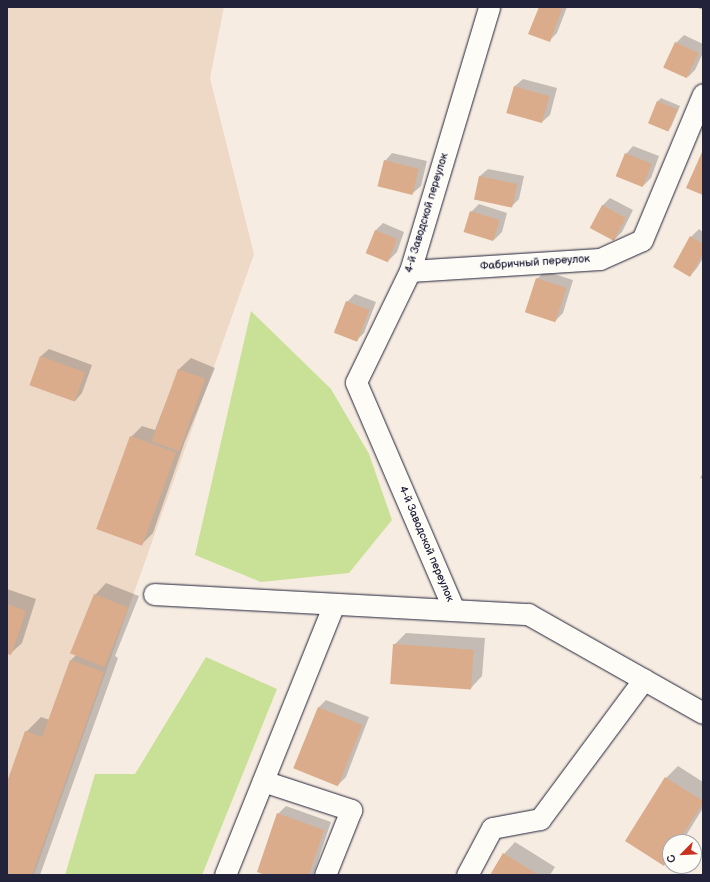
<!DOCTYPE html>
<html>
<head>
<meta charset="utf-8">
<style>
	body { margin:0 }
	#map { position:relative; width:710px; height:882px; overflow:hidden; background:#f6ece1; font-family:"Balsamiq Sans",sans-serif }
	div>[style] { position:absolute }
	.built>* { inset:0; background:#eed9c7 }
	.green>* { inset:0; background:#c9e197 }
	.shadow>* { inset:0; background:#0003 }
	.building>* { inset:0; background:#daac8b; transform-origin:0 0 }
	.roads { filter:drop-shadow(0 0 1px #22223b) drop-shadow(0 0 1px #22223b) }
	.minor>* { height:21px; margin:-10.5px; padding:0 10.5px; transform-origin:10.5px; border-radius:10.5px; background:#fdfcf7 }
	span { translate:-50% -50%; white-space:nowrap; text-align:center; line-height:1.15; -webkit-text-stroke:3px #fdfcf7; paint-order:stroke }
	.street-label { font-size:11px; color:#22223b }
	.frame { position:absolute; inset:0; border:8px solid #22223b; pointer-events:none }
	.north { position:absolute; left:662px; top:834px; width:40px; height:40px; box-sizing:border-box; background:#fdfcf7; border:1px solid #a5a5ac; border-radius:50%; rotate:246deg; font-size:11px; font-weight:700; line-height:16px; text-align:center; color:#22223b }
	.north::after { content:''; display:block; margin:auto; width:14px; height:18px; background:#c8321e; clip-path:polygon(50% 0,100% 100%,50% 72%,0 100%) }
</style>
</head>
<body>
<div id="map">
	<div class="built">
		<i style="clip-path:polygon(7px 7px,224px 7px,210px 78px,254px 254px,34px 875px,7px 875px)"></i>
	</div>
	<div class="green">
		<i style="clip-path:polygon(251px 311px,331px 389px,369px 454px,392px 520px,349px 573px,261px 582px,195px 555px)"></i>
		<i style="clip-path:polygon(206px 657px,277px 689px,202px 875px,65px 875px,95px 774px,135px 774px)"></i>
	</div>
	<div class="shadow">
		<i style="clip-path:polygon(540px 7px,567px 7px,557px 33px,549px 41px)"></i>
		<i style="clip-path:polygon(695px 7px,703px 7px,703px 10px)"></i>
		<i style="clip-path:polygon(684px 35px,703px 44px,703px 53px,695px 70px,688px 77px,676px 43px)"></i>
		<i style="clip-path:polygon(523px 79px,557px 88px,550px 115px,542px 122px,508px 113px,515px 86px)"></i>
		<i style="clip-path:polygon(661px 98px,680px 106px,671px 127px,667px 131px,649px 123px,658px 101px)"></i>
		<i style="clip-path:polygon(633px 146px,659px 156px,651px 178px,643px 186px,626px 154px)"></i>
		<i style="clip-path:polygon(392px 153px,427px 161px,421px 186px,413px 193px,385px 161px)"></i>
		<i style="clip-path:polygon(488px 169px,524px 176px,519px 199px,511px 207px,476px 199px,480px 176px)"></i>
		<i style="clip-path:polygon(610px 198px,633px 210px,622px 232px,614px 240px,602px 206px)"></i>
		<i style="clip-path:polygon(479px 204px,507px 213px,502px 232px,494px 240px,471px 212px)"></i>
		<i style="clip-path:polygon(383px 223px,404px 232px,397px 252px,389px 260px,375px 231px)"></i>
		<i style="clip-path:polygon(699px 229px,703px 232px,703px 258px,697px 268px,690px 276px,691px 237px)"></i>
		<i style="clip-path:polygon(545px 271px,573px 280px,563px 313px,555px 321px,537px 279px)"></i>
		<i style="clip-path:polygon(355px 294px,376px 302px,364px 333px,356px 341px,347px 302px)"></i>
		<i style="clip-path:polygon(49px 349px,92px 365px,82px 393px,75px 401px,31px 385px,41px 356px)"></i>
		<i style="clip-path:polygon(191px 358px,215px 368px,185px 441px,153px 533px,141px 545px,131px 437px,142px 426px,155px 430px,179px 369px)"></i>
		<i style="clip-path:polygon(703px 473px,703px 479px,700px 478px)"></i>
		<i style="clip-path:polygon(106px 583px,139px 596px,115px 656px,118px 658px,40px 875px,7px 875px,7px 785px,26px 732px,41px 717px,50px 720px,71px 660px,76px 655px,95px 595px)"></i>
		<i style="clip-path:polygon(7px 589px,36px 599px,22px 643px,10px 654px,7px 653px)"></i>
		<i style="clip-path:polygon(406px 633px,485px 638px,482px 676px,471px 688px,394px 645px)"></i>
		<i style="clip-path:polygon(326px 700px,369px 717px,346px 777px,338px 785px,318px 708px)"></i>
		<i style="clip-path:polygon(678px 766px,703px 782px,703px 808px,682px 842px,670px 842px,670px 858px,664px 864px,626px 841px,666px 778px)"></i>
		<i style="clip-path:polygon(286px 806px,331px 822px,313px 875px,268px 875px,278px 814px)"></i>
		<i style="clip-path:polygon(515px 842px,555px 867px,550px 875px,491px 875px,504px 854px)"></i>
	</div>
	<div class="building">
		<i style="clip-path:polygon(539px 7px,556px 7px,562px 9px,550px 42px,528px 34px)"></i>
		<i style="left:675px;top:42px;width:26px;height:28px;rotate:25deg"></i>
		<i style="left:514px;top:86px;width:37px;height:28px;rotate:16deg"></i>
		<i style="left:657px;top:101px;width:22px;height:24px;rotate:22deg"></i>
		<i style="clip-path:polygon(702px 152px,703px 152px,703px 195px,686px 188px)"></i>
		<i style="left:625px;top:153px;width:29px;height:25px;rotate:22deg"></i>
		<i style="left:384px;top:160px;width:36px;height:27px;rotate:14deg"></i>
		<i style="left:479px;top:176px;width:39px;height:24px;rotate:12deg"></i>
		<i style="left:602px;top:205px;width:27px;height:26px;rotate:28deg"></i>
		<i style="left:470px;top:211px;width:31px;height:22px;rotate:17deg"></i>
		<i style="left:375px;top:230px;width:24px;height:25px;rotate:22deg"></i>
		<i style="clip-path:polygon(690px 236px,703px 244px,703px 254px,690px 277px,673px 267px)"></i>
		<i style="left:536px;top:278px;width:32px;height:36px;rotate:18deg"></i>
		<i style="left:346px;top:301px;width:25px;height:34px;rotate:21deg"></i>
		<i style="left:40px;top:356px;width:48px;height:31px;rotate:20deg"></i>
		<i style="left:178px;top:369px;width:29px;height:77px;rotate:20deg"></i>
		<i style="left:130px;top:436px;width:49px;height:99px;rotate:20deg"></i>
		<i style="left:94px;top:594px;width:37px;height:64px;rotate:22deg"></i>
		<i style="clip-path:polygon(7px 604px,26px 611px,11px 655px,7px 654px)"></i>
		<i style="left:393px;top:644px;width:81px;height:40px;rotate:4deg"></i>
		<i style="clip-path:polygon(70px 660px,104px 672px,32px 875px,7px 875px,7px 782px,25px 731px,42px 737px)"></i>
		<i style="left:318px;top:707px;width:48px;height:66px;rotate:22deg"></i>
		<i style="clip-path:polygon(665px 777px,703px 801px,703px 803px,678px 842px,670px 842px,670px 855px,664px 866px,625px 841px)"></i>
		<i style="clip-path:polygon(277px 813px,324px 830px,309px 875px,265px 875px,257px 872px)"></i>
		<i style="clip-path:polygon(503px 853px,539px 875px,490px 875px)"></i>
	</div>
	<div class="roads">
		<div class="minor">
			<i style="left:410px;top:271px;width:190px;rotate:-3.6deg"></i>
			<i style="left:600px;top:259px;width:46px;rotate:-24.3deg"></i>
			<i style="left:642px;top:240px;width:158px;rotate:-67.3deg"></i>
			<i style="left:154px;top:594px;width:375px;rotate:3.1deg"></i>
			<i style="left:528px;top:614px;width:201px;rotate:29.5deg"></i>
			<i style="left:454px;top:610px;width:248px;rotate:-113.3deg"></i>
			<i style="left:356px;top:382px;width:123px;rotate:-64.1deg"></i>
			<i style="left:410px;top:271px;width:276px;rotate:-73.3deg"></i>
			<i style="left:263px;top:781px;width:93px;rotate:18.2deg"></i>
			<i style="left:351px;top:810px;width:70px;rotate:111.8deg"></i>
			<i style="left:225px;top:875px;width:292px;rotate:-68.1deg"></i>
			<i style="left:467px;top:875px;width:53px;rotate:-62deg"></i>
			<i style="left:492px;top:828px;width:49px;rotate:-10.6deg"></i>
			<i style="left:540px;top:819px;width:174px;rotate:-53.4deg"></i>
		</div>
	</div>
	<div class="street-label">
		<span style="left:427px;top:213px;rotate:-73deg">4-й Заводской переулок</span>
		<span style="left:535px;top:263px;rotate:-4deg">Фабричный переулок</span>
		<span style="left:426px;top:544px;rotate:67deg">4-й Заводской переулок</span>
	</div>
	<div class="frame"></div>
	<div class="north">С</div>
</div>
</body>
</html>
